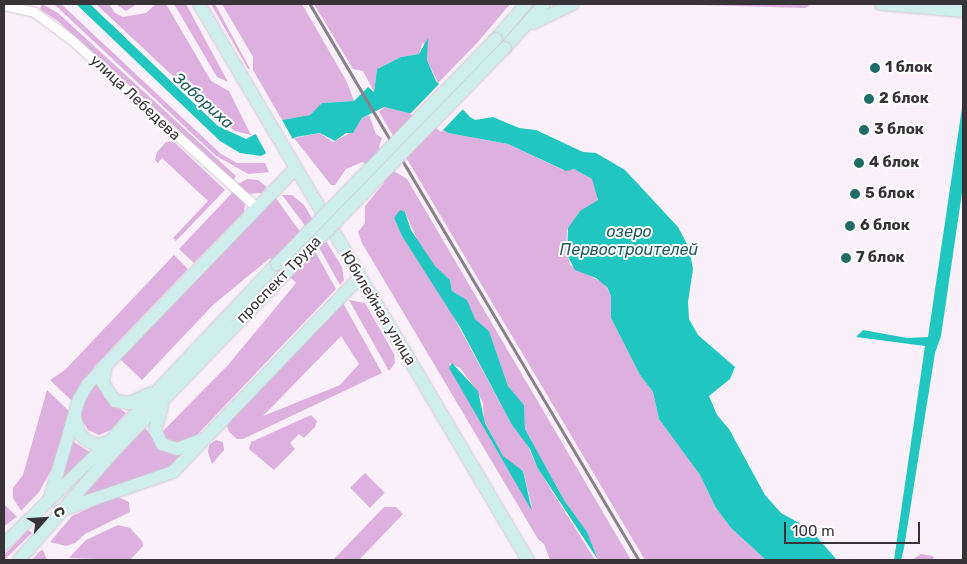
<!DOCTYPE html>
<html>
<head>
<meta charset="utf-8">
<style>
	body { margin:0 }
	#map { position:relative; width:967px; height:564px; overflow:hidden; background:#f9f0f9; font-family:Rubik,sans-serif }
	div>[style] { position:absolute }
	.green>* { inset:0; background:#deb0e0; transform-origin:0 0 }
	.water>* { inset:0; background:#20c6bf }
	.pier>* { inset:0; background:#f9f0f9; transform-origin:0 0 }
	.roads { filter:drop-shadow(0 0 1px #d1c8d1) drop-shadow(0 0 1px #d1c8d1) }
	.street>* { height:9px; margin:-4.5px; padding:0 4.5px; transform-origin:4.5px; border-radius:4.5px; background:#fff }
	.secondary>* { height:12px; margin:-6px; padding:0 6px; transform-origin:6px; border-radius:6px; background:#cdeeec }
	.rail>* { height:2.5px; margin:-1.25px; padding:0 1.25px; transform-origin:1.25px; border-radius:1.25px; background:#888288 }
	.bridges { filter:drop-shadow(0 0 1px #d1c8d1) drop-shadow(0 0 1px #d1c8d1) }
	.secondary-bridge>* { height:12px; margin:-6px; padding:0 6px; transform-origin:6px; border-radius:6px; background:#cdeeec }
	.dots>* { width:14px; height:14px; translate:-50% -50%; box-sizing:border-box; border:2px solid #fff; border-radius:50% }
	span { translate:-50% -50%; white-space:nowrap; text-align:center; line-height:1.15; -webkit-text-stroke:4px #fff; paint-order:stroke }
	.poi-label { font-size:15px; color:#373337; font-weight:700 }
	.left { translate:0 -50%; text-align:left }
	.street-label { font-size:15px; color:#373337 }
	.water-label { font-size:16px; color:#1f5c59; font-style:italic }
	.frame { position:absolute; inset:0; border:5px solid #373337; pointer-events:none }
	.north { position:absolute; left:20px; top:494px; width:50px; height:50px; -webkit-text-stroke:4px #fff; paint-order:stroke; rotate:64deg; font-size:14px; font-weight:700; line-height:20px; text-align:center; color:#373337 }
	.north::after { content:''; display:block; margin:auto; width:18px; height:22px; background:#373337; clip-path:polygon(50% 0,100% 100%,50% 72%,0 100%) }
	.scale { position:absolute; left:784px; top:522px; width:136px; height:22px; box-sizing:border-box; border:2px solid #373337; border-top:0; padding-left:6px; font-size:15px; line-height:18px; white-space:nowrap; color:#373337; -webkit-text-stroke:4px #fff; paint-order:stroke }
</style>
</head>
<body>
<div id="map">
	<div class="green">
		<i style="clip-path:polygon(42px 4px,58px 13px,236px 176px,232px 183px,59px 22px,40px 9px)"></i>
		<i style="clip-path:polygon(54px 4px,61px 4px,221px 154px,237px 163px,265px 163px,269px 172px,248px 174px,215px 155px)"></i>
		<i style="clip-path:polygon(96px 4px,109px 4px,115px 13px,123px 17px,146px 13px,156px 4px,166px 4px,211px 81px,229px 91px,251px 135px,235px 131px,222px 122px)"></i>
		<i style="clip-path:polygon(116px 4px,137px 4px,126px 11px)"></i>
		<i style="clip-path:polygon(174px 4px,186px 4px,228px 82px,217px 77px)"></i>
		<i style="clip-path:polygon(211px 4px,215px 4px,250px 69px,248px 69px)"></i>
		<i style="clip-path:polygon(222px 4px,302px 4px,347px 82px,354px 101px,324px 103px,310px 115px,282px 120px,253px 70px,253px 57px)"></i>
		<i style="clip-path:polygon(314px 4px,510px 4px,478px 42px,438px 83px,427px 60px,423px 42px,419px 54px,401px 57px,377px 69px,374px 92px,363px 71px,353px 69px)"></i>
		<i style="clip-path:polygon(665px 4px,807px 4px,809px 6px,805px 8px)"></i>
		<i style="clip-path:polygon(384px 107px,425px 117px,448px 133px,508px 144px,563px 170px,574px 169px,592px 179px,598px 193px,597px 203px,579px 212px,567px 230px,566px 248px,570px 265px,605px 284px,611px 296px,611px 318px,640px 375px,653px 392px,659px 419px,700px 475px,716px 508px,731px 528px,766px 560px,645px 560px,379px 112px)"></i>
		<i style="clip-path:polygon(evenodd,369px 115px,376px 134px,382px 138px,379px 147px,381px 153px,392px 170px,407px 179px,631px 560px,598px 560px,587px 533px,564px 500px,525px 429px,524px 405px,508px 386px,489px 331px,475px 320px,465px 299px,452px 291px,450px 280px,437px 269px,420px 246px,405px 212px,394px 218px,402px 236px,445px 301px,512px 425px,527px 444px,537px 467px,595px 560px,550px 560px,544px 544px,538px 539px,362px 243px,358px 232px,365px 223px,365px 206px,384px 183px,383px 176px,376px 168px,362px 162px,346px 169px,335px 185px,331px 185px,294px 138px,320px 133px,333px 142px,354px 131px,362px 118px,369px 115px,449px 363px,460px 368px,476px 389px,483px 403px,484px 420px,498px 448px,505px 459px,523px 471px,532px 507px,493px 444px,449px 363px)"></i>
		<i style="clip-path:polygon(173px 141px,225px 190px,176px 241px,173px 238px,208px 201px,162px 158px,158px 163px,155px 160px,157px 152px,166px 142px)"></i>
		<i style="clip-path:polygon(247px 179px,258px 180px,267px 187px,262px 193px,249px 194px,238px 184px)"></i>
		<i style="clip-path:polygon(233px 192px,245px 203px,244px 212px,194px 263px,179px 249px)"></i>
		<i style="clip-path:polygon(282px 195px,292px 195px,304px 205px,342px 267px,344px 280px,340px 285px,312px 235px)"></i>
		<i style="clip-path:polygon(275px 197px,317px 255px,336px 289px,194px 438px,188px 442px,168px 444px,161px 433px,228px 365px,296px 283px,270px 258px,213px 305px,142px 380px,120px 359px)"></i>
		<i style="clip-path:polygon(174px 255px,188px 269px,94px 367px,74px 403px,50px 380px,65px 370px)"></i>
		<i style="clip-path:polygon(349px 300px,365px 303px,394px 354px,395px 363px,389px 371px)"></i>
		<i style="clip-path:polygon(evenodd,343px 303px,382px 373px,243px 439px,237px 439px,229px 432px,226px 423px,343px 303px,341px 336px,359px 364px,340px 385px,263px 416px,341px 336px)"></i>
		<i style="clip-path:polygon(97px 379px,104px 397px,126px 413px,111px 430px,99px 435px,88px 430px,81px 419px,81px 407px)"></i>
		<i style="clip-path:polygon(47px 390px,70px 412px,54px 465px,39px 492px,21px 511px,13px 498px,13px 488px,23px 475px)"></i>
		<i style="clip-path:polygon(311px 415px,317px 421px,315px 427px,304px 438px,299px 434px,290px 443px,295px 449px,274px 470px,249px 449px,251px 442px)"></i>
		<i style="clip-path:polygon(145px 428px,156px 441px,182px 454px,169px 467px,85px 497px,86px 490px)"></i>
		<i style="clip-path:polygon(216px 440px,223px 442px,224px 450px,212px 464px,208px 452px,209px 445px)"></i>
		<i style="clip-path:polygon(72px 441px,90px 452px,61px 484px)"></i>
		<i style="left:365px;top:473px;width:28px;height:21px;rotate:45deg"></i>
		<i style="clip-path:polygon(116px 496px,129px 502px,130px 512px,85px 534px,75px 543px,66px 546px,50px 542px,72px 516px)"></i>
		<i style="clip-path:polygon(4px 504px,17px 517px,4px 526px)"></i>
		<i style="clip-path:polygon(384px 507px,396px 507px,403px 514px,359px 560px,333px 560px)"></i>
		<i style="clip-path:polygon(118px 525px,130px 528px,142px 541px,143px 546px,130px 560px,69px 558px,86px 540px)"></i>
		<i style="clip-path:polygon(28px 530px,32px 533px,4px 560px,4px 555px)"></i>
		<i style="clip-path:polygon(43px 550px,47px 560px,32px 560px,40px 551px)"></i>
		<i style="clip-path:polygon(921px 554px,933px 556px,934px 560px,912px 560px)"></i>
	</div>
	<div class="water">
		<i style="clip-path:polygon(76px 4px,90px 4px,218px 126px,246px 139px,282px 120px,310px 115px,322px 103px,354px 101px,368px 87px,374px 92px,377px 69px,401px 57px,419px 54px,428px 38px,427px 60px,436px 81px,470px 117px,475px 120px,493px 117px,519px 128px,536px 130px,583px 152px,596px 153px,625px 170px,678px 227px,689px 248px,693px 269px,688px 302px,689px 319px,698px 335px,735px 367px,730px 379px,709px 396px,717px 415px,729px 429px,765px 495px,781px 513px,810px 529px,837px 560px,766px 560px,731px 528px,716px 508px,700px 475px,659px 419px,653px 392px,640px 375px,611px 318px,611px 296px,607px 287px,596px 278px,575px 270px,567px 255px,568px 228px,580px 211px,598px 200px,592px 179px,574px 169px,566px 171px,508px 144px,448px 133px,425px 117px,384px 107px,362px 118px,353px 133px,346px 133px,335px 141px,320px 133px,296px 137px,261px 156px,240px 153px,220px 141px)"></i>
		<i style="clip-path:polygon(963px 101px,963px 186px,941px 336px,935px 353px,904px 548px,901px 560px,894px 560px,925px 346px,856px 337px,863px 330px,907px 338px,928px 337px)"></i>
		<i style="clip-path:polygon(400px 210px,405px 212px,411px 230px,435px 266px,450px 280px,452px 291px,467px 300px,475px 319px,489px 331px,508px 386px,524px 405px,525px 429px,564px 500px,587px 532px,598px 560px,537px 467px,530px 449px,512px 425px,460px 327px,402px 236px,394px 218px)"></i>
		<i style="clip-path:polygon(452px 363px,478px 391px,485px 423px,503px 456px,523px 471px,532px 511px,449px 368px)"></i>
	</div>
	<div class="pier">
		<i style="clip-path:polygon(441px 82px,464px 108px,441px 132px,424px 119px,410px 114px)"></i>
		<i style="left:281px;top:118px;width:26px;height:30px;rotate:61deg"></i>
	</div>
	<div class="roads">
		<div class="street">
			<i style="left:4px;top:5px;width:31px;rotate:13deg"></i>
			<i style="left:34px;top:12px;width:47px;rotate:36.4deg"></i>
			<i style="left:72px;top:40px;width:248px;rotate:42.2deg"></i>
		</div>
		<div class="secondary">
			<i style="left:199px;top:4px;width:646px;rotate:59.39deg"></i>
			<i style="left:881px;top:4px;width:82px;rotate:4.9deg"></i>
			<i style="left:533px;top:23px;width:44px;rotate:-25.4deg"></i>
			<i style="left:496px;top:39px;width:46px;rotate:-49.4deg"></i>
			<i style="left:505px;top:48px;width:59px;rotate:-48.4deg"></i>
			<i style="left:106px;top:364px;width:19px;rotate:99deg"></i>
			<i style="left:103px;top:383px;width:22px;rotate:56deg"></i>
			<i style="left:115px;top:401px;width:14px;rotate:8deg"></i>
			<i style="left:129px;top:403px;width:24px;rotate:-24deg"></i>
			<i style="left:162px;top:406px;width:25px;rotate:106deg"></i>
			<i style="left:155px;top:430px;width:16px;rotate:63deg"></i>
			<i style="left:162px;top:444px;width:16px;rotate:18deg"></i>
			<i style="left:177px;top:449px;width:25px;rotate:-21deg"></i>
			<i style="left:75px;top:416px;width:17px;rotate:77deg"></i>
			<i style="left:79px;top:433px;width:10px;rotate:45deg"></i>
			<i style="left:86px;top:440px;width:12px;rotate:24deg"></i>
			<i style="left:97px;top:445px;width:12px;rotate:-14deg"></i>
			<i style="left:49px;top:501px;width:106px;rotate:-73.6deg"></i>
			<i style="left:79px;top:399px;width:17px;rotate:-59deg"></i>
			<i style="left:88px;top:384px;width:297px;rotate:-46.1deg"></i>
			<i style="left:59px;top:511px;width:120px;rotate:-18.9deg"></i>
			<i style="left:173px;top:472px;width:270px;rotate:-46.2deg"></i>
			<i style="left:4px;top:544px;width:146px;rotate:-44.2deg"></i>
			<i style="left:109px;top:442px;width:245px;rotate:-46.7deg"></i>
			<i style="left:19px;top:560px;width:147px;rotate:-48.9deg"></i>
			<i style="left:116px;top:449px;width:245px;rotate:-46deg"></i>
		</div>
	</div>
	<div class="rail">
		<i style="left:310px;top:4px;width:646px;rotate:59.39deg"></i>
	</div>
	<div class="bridges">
		<div class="secondary-bridge">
			<i style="left:277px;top:264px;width:314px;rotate:-45.8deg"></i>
			<i style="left:286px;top:273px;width:314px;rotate:-45.8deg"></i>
		</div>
	</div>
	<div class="dots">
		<i style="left:875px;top:68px;background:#216c68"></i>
		<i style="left:869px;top:99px;background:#216c68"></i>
		<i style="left:864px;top:130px;background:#216c68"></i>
		<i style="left:859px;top:163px;background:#216c68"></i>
		<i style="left:855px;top:194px;background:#216c68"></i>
		<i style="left:850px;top:226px;background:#216c68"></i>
		<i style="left:846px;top:258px;background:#216c68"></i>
	</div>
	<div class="poi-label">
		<span class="left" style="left:885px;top:68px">1 блок</span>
		<span class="left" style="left:879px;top:99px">2 блок</span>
		<span class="left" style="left:874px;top:130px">3 блок</span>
		<span class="left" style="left:869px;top:163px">4 блок</span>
		<span class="left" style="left:865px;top:194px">5 блок</span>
		<span class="left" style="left:860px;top:226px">6 блок</span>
		<span class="left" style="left:856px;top:258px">7 блок</span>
	</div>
	<div class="street-label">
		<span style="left:135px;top:98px;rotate:43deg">улица Лебедева</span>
		<span style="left:279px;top:280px;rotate:-46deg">проспект Труда</span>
		<span style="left:378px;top:308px;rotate:59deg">Юбилейная улица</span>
	</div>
	<div class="water-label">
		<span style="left:203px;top:101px;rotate:42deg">Забориха</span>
		<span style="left:629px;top:241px">озеро<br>Первостроителей</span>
	</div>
	<div class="frame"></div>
	<div class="north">С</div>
	<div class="scale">100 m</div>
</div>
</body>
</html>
